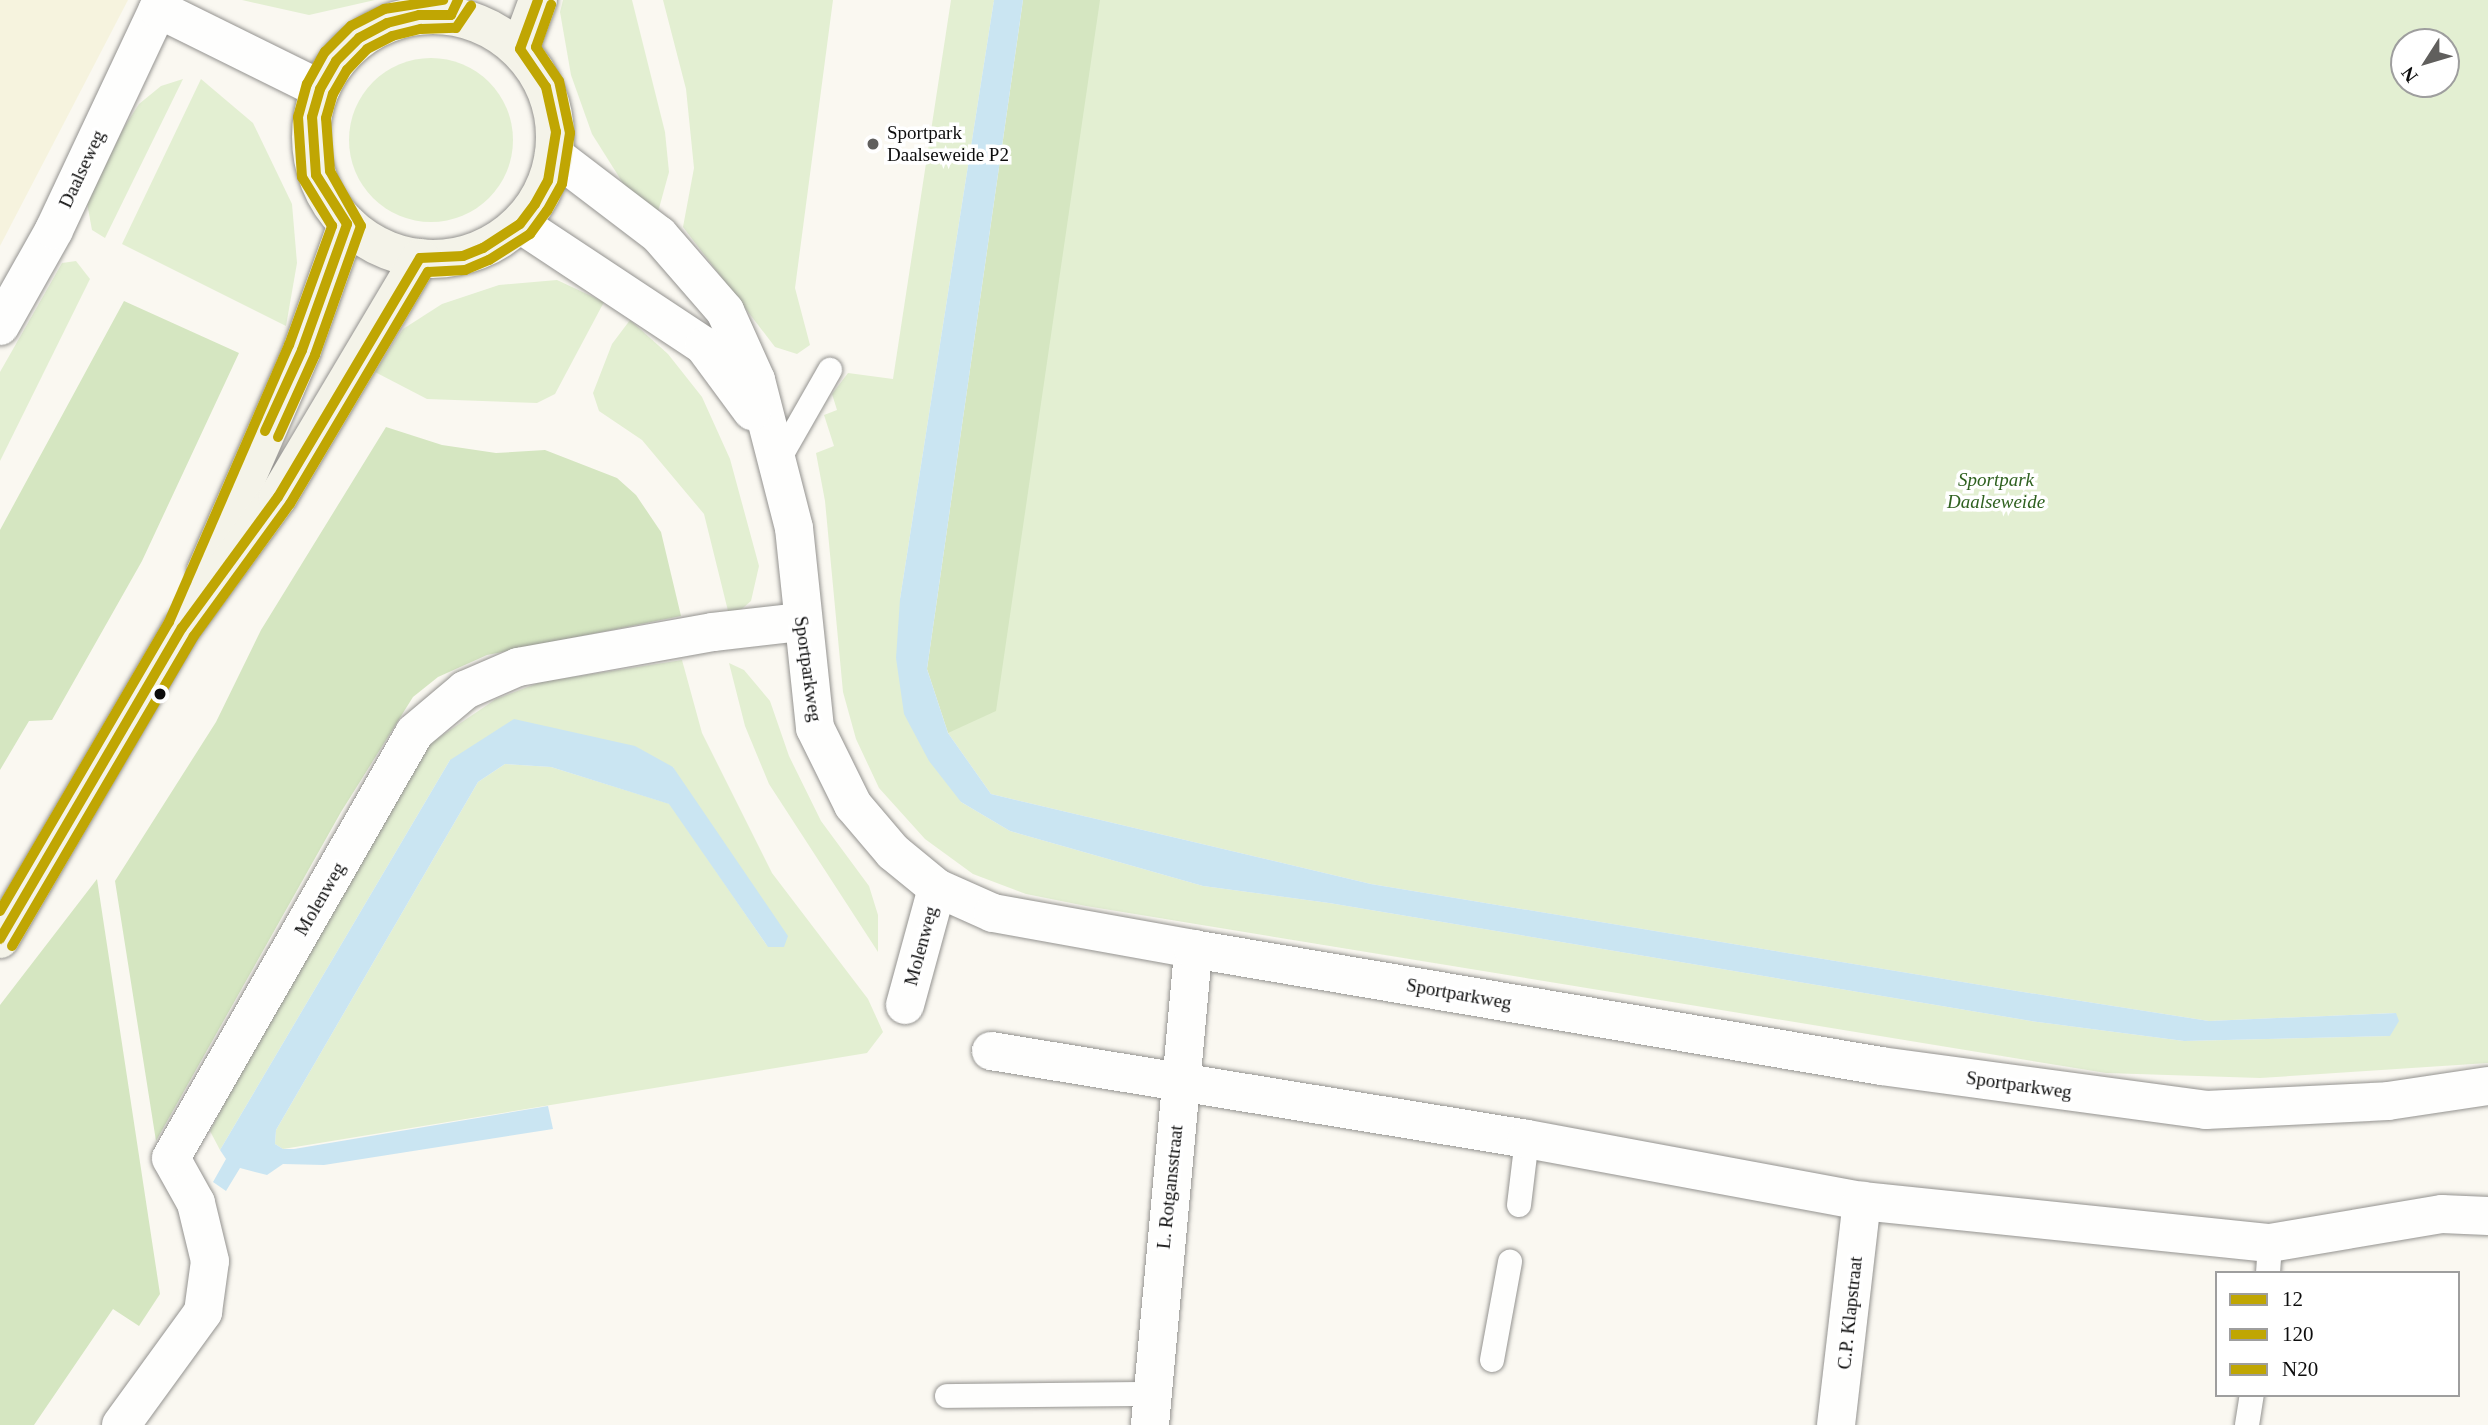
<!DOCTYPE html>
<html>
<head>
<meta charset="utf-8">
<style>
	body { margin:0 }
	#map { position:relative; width:2488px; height:1425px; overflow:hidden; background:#faf8f1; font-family:Georgia,serif }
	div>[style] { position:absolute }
	.farmland>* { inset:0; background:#f6f3de }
	.green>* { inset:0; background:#e3efd2 }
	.round { border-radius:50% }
	.forest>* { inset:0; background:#d5e6c1 }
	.water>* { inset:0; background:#cae5f2 }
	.roads { filter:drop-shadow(0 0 2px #949390) drop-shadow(0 0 2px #949390) }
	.service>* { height:24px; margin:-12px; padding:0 12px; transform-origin:12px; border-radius:12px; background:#fefefd }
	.minor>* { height:38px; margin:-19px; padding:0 19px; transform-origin:19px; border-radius:19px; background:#fefefd }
	.tertiary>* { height:38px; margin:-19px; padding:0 19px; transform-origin:19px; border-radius:19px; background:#fefefd }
	.secondary>* { height:38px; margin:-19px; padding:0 19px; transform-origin:19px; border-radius:19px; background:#f4f3e9 }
	.secondary>.ring { margin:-19px; padding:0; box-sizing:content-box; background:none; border:38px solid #f4f3e9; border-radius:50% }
	.bus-1>* { height:10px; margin:-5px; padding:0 5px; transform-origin:5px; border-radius:5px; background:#c0a603 }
	.bus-2>* { height:10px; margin:-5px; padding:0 5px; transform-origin:5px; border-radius:5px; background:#c0a603 }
	.bus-3>* { height:10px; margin:-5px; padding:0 5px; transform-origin:5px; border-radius:5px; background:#c0a603 }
	.dots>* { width:19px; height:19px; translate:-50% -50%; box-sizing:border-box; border:4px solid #fff; border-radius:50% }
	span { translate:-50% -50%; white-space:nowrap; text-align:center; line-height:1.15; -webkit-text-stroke:7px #fff; paint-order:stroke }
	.poi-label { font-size:19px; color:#0d0d0d }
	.left { translate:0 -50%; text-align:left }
	.street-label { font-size:19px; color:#0d0d0d }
	.park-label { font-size:19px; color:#2f6120; font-style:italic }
	.legend { position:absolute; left:2215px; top:1271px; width:245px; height:126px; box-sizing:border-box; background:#fff; border:2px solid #9e9e9e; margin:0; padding:9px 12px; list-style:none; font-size:21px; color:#0d0d0d }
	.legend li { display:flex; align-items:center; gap:14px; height:35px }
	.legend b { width:35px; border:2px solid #9e9e9e }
	.north { position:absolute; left:2390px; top:28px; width:70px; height:70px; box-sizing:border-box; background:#fff; border:2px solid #9e9e9e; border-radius:50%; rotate:233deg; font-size:19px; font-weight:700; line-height:28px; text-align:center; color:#0d0d0d }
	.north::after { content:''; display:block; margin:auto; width:24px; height:32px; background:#605f5d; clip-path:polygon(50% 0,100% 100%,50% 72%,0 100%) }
</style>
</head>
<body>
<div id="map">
	<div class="farmland">
		<i style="clip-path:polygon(0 0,128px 0,0 246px)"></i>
	</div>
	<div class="green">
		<i style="clip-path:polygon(242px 0,375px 0,309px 15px)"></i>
		<i style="clip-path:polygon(563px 0,632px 0,665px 132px,669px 172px,658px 212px,626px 188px,592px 134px,571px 75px,560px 12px)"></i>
		<i style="clip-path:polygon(663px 0,833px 0,795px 288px,810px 345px,797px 354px,775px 347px,683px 227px,694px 168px,686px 89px)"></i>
		<i style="clip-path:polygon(evenodd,951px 0,994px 0,900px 599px,961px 802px,1010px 831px,1203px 886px,1329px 903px,2031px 1021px,2184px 1041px,2390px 1036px,2395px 1013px,2209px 1021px,2017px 991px,1371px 884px,991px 794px,948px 733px,1023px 0,2488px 0,2488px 1063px,2260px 1078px,2106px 1073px,1086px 906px,1026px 894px,973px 874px,925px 839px,879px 788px,856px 739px,843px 692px,825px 501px,816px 453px,834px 446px,824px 415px,837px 410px,832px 394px,848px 373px,893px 379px,951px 0,2404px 42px,2446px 42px,2446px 84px,2404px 84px,2404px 42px)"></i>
		<i class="round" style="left:349px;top:58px;width:164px;height:164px"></i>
		<i style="clip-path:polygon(183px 79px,105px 238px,92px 230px,87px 203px,123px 129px,139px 104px,161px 86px)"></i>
		<i style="clip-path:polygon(201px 79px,253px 123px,292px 204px,297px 263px,286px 326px,122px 244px)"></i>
		<i style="clip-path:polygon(76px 261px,90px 279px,0 461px,0 372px,62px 263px)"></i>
		<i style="clip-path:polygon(557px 280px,604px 302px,555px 394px,537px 403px,427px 399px,375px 372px,403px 329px,442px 304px,499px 285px)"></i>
		<i style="clip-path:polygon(630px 320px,668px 354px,702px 397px,730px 459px,759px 566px,751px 601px,730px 619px,704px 514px,642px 440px,599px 411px,593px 393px,612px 344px)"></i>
		<i style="clip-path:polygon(682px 660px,702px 733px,772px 873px,868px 999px,883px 1032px,867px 1053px,283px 1149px,275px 1144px,276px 1130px,478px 782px,505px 764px,551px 767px,670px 804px,768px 947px,673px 767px,450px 760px,220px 1150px,210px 1131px,290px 977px,431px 743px,496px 699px,541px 682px)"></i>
		<i style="clip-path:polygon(729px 663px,744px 670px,770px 701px,789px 756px,821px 821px,869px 886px,878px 915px,878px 952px,769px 784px,745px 726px)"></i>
	</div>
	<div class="forest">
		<i style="clip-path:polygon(1023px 0,1100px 0,996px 711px,948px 733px,927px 669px)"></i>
		<i style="clip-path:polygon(124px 301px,239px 353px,142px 561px,52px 720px,29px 721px,0 770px,0 530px)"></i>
		<i style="clip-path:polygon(386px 427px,442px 445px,496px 453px,545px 450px,617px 478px,636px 495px,661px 532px,681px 616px,487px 655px,438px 677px,413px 697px,341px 812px,156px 1141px,115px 881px,216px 722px,261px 630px)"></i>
		<i style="clip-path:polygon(97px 879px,160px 1294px,139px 1326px,113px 1309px,34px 1425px,0 1425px,0 1005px)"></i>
	</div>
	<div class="water">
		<i style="clip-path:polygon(994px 0,1023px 0,927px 669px,948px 733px,991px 794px,1371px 884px,2017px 991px,2209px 1021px,2396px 1013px,2399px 1021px,2390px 1036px,2184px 1041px,2031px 1021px,1329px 903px,1203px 886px,1010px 831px,961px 802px,929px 761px,904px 714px,896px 658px,900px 599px)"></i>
		<i style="clip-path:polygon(514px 719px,635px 746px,673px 767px,788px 936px,784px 947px,768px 947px,669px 804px,551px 767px,505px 764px,478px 782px,276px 1130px,275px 1144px,283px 1149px,294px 1149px,548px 1106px,553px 1129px,324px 1165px,283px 1164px,267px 1175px,240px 1168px,226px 1191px,213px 1182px,226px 1159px,220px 1150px,450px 760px)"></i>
	</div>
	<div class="roads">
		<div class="service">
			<i style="left:778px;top:461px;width:105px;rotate:-60.3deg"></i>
			<i style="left:1519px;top:1205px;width:66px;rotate:-83.1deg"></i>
			<i style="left:2268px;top:1273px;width:30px;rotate:-86deg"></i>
			<i style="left:1492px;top:1360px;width:100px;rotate:-79.6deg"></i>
			<i style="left:947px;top:1396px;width:203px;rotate:-0.6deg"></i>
			<i style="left:2247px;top:1425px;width:30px;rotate:-81deg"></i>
		</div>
		<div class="minor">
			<i style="left:0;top:326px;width:110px;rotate:-60.6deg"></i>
			<i style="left:54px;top:230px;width:244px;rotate:-64.8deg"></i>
			<i style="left:158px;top:9px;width:181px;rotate:26.3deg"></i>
			<i style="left:905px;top:1005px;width:121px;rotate:-74.7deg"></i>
			<i style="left:991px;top:1051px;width:543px;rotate:9.32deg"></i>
			<i style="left:1527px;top:1139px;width:341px;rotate:10.5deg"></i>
			<i style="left:1862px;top:1201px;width:410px;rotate:5.9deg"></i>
			<i style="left:2270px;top:1243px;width:174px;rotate:-9.6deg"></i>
			<i style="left:2442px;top:1214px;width:46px;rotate:2.5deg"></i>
			<i style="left:121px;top:1425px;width:140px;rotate:-54deg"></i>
			<i style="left:203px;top:1312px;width:51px;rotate:-82.2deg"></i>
			<i style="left:210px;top:1261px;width:60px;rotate:-103.6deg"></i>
			<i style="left:196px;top:1203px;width:51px;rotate:-119.1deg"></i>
			<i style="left:171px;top:1158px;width:490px;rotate:-60.2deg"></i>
			<i style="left:414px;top:733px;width:67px;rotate:-40.1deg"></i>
			<i style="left:465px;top:690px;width:58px;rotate:-23.5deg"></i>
			<i style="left:518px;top:667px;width:198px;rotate:-10.2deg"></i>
			<i style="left:713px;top:632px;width:89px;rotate:-6.5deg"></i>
			<i style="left:1150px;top:1425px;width:478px;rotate:-84.8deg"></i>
			<i style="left:1836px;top:1425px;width:226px;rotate:-83.4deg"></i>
		</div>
		<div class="tertiary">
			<i style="left:554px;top:155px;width:132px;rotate:37.3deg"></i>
			<i style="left:659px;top:235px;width:101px;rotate:49deg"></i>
			<i style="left:725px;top:311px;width:76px;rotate:65.8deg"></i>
			<i style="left:756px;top:380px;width:153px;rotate:75.6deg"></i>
			<i style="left:794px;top:528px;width:201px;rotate:84deg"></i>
			<i style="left:815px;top:728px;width:86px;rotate:63.7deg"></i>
			<i style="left:853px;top:805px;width:62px;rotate:49.6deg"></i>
			<i style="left:893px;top:852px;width:57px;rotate:39.3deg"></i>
			<i style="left:937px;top:888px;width:61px;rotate:24.1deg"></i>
			<i style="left:993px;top:913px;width:203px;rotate:10.2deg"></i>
			<i style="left:1193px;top:949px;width:698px;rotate:9.65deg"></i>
			<i style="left:1881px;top:1066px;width:328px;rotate:7.7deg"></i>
			<i style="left:2206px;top:1110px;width:182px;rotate:-2.8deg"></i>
			<i style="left:2388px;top:1101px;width:101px;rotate:-8.5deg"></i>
			<i style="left:520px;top:224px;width:221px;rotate:33.5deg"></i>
			<i style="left:704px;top:346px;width:81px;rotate:53.6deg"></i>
		</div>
		<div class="secondary">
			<i class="ring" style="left:311px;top:15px;width:206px;height:206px"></i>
			<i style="left:520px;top:49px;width:52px;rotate:-69.8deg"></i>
			<i style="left:206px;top:571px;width:241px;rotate:-66.5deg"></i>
			<i style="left:302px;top:350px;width:134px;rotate:-70.3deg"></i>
			<i style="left:0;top:939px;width:360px;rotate:-59.7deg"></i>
			<i style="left:182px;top:628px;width:162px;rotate:-53.8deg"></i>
			<i style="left:278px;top:497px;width:278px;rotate:-59.3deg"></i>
		</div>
	</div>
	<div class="bus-1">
		<i style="left:265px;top:431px;width:89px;rotate:-65.4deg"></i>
		<i style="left:302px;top:350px;width:134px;rotate:-70.3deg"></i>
		<i style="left:347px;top:224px;width:58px;rotate:-122.3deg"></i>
		<i style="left:316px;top:175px;width:58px;rotate:-93.9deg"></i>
		<i style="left:312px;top:117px;width:29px;rotate:-74deg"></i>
		<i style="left:320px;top:89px;width:32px;rotate:-60deg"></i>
		<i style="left:336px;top:61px;width:33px;rotate:-45deg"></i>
		<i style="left:359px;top:38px;width:32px;rotate:-28deg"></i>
		<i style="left:387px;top:23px;width:33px;rotate:-14deg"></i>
		<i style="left:419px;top:15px;width:32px"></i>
		<i style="left:451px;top:15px;width:17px;rotate:-65deg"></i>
		<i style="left:0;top:939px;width:360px;rotate:-59.7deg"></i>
		<i style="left:182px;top:628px;width:162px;rotate:-53.8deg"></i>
		<i style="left:278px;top:497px;width:278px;rotate:-59.3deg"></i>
		<i style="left:420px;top:258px;width:43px;rotate:-2.7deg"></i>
		<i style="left:463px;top:256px;width:22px;rotate:-22deg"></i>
		<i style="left:483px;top:248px;width:44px;rotate:-33deg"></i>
		<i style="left:520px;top:224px;width:25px;rotate:-53deg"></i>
		<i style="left:535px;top:204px;width:26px;rotate:-61deg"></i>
		<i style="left:548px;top:181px;width:50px;rotate:-80.7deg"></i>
		<i style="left:556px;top:132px;width:46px;rotate:-102.5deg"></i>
		<i style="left:546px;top:87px;width:46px;rotate:-124.4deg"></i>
		<i style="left:520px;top:49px;width:52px;rotate:-69.8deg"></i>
	</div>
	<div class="bus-2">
		<i style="left:278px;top:437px;width:90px;rotate:-65.7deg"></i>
		<i style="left:315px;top:355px;width:137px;rotate:-70.4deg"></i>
		<i style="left:361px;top:226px;width:63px;rotate:-119.4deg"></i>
		<i style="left:330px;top:171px;width:53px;rotate:-94.3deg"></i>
		<i style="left:326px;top:118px;width:25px;rotate:-74deg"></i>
		<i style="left:333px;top:94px;width:28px;rotate:-60deg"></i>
		<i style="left:347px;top:70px;width:29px;rotate:-46deg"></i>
		<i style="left:367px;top:49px;width:28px;rotate:-27deg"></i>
		<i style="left:392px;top:36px;width:30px;rotate:-14deg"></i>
		<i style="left:421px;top:29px;width:35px;rotate:-2deg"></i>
		<i style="left:456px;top:28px;width:27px;rotate:-56deg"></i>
		<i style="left:12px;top:946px;width:359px;rotate:-59.6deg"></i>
		<i style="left:194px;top:636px;width:163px;rotate:-54deg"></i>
		<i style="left:290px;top:504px;width:270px;rotate:-59.3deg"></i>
		<i style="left:428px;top:272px;width:37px;rotate:-3deg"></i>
		<i style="left:465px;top:270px;width:26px;rotate:-23deg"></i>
		<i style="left:489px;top:260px;width:49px;rotate:-32.4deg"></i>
		<i style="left:530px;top:234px;width:29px;rotate:-54deg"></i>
		<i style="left:547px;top:211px;width:31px;rotate:-61deg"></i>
		<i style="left:562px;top:184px;width:52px;rotate:-81.1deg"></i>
		<i style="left:570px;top:133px;width:53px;rotate:-101.9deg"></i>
		<i style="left:559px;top:81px;width:41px;rotate:-124.1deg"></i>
		<i style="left:536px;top:47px;width:45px;rotate:-70.3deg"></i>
	</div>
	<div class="bus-3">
		<i style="left:0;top:911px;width:335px;rotate:-59.7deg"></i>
		<i style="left:169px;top:622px;width:302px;rotate:-66.6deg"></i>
		<i style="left:289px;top:345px;width:127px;rotate:-70.1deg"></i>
		<i style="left:332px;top:226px;width:57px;rotate:-121.5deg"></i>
		<i style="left:302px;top:177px;width:60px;rotate:-93.8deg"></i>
		<i style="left:298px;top:117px;width:34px;rotate:-75deg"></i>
		<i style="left:307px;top:84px;width:37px;rotate:-61deg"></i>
		<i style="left:325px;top:52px;width:37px;rotate:-45deg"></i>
		<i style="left:351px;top:26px;width:37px;rotate:-27deg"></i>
		<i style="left:384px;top:9px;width:60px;rotate:-8.7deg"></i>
	</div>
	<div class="dots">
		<i style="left:873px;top:144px;background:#605f5d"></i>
		<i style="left:160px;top:694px;background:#0d0d0d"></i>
	</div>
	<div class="poi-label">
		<span class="left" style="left:887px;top:144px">Sportpark<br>Daalseweide P2</span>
	</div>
	<div class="street-label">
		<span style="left:82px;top:169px;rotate:-65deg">Daalseweg</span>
		<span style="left:808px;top:669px;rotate:82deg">Sportparkweg</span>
		<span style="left:320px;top:899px;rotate:-60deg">Molenweg</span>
		<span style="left:921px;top:946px;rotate:-75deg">Molenweg</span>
		<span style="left:1459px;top:994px;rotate:10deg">Sportparkweg</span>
		<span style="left:2019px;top:1085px;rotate:8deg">Sportparkweg</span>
		<span style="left:1170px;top:1187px;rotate:-84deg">L. Rotgansstraat</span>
		<span style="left:1850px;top:1313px;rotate:-84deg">C.P. Klapstraat</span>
	</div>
	<div class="park-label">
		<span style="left:1996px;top:491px">Sportpark<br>Daalseweide</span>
	</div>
	<ul class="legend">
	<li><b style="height:9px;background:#c0a603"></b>12</li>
	<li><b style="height:9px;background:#c0a603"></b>120</li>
	<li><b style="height:9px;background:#c0a603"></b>N20</li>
	</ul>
	<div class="north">N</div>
</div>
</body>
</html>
